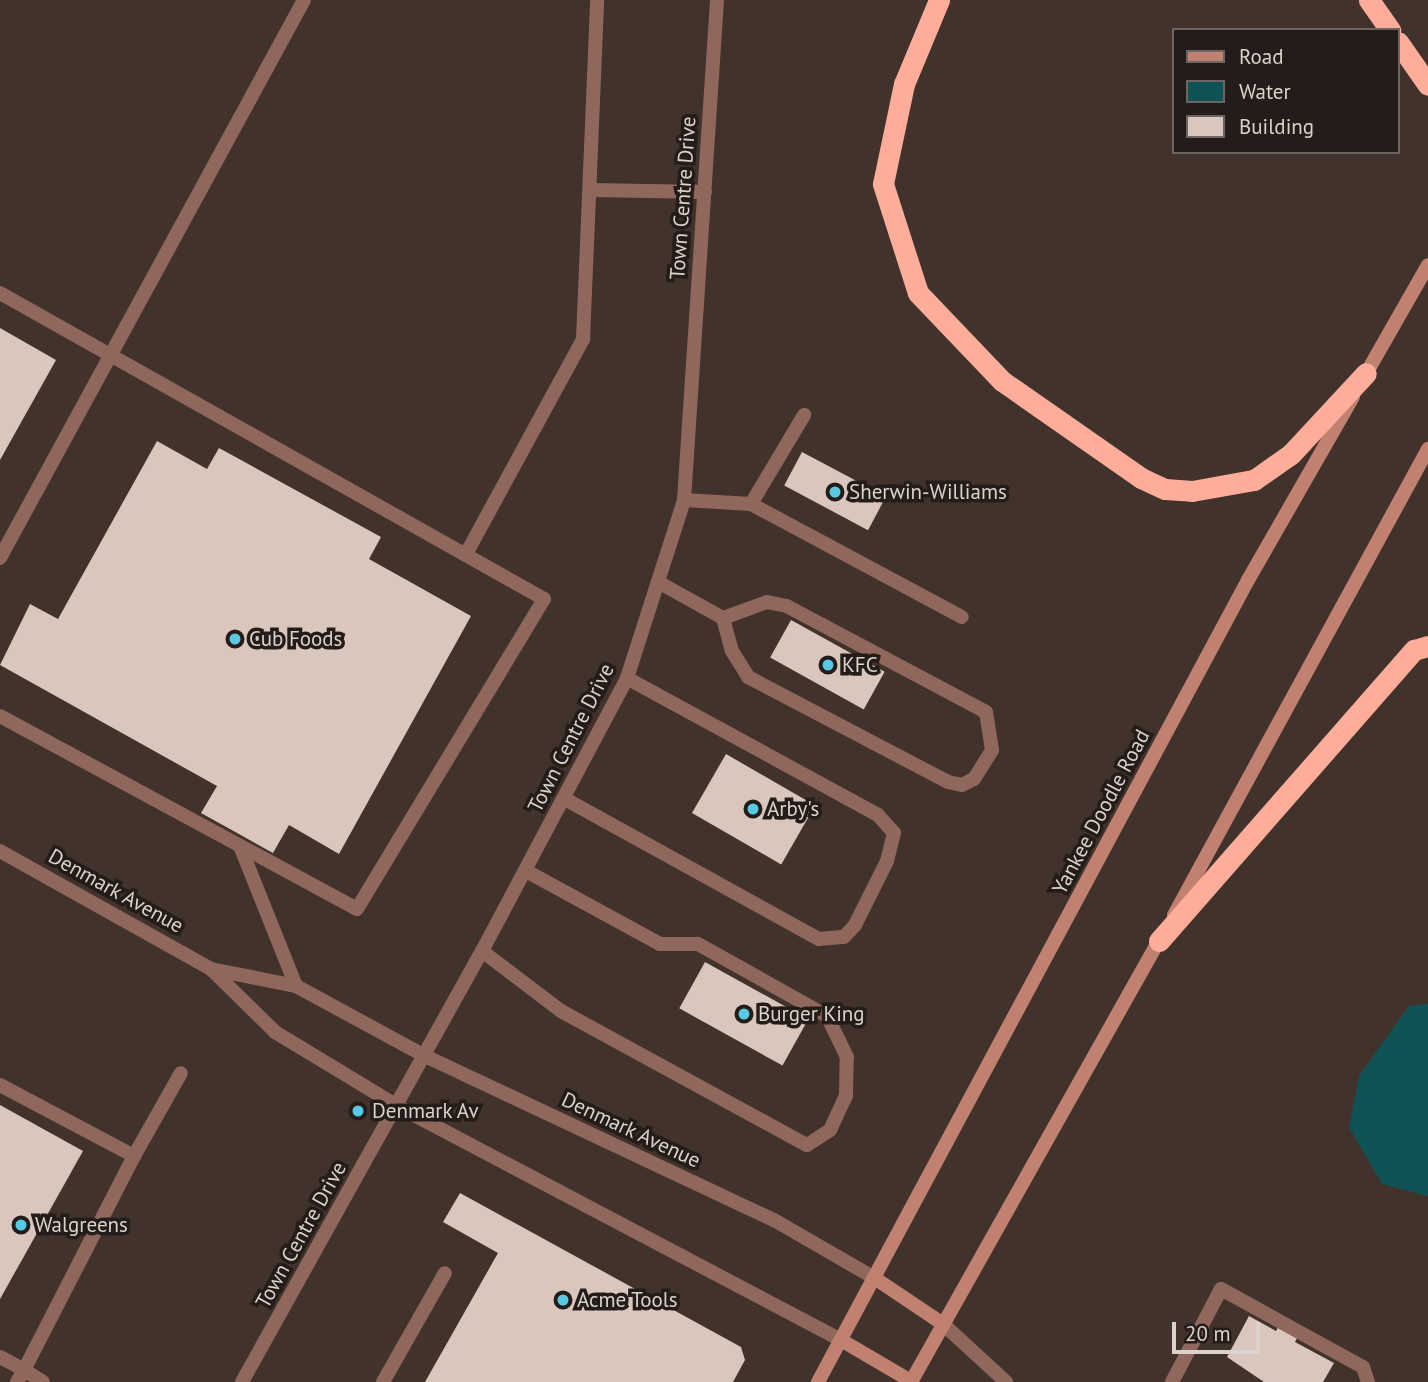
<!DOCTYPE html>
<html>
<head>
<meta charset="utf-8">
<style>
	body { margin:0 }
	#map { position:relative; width:1428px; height:1382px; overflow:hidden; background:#41332b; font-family:"PT Sans",sans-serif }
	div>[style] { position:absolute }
	.water>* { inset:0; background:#0f5356 }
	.building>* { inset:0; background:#d9c7bd; transform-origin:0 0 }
	.service>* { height:14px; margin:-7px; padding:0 7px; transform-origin:7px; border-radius:7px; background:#90675c }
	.tertiary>* { height:14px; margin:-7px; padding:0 7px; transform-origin:7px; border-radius:7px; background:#90675c }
	.secondary>* { height:14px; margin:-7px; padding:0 7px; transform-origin:7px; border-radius:7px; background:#c18171 }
	.motorway>* { height:21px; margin:-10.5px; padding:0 10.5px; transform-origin:10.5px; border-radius:10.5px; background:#fdad99 }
	.dots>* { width:19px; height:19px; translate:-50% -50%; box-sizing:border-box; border:4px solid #231c19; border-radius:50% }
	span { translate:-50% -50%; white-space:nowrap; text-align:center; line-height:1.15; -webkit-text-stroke:7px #231c19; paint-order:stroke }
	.street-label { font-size:21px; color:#dbd2cd }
	.poi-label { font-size:21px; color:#dbd2cd }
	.left { translate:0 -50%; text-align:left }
	.legend { position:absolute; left:1172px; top:28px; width:228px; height:126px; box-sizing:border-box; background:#231c19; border:2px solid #6d6561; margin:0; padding:9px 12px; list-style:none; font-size:21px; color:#dbd2cd }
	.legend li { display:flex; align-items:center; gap:14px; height:35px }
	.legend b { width:35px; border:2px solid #6d6561 }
	.scale { position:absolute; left:1172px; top:1322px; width:88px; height:32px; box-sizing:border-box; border:4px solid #dbd2cd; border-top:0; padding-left:9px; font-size:21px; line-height:24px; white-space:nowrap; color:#dbd2cd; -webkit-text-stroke:5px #231c19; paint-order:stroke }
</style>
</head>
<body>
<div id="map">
	<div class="water">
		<i style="clip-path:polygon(1428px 1004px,1428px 1196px,1382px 1184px,1349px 1127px,1359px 1076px,1409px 1006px)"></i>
	</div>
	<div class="building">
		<i style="clip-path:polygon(0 328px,56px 360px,0 460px)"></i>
		<i style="clip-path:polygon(157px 441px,207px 469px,219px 448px,381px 537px,369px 559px,471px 616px,339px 854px,289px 825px,273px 853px,201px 813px,217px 786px,0 665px,30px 604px,58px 619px)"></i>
		<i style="left:802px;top:452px;width:95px;height:38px;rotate:28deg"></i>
		<i style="left:791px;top:620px;width:107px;height:43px;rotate:29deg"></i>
		<i style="left:726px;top:754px;width:103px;height:68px;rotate:30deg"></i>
		<i style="left:705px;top:962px;width:118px;height:53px;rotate:29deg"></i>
		<i style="clip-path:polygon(0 1105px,83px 1151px,0 1299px)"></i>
		<i style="clip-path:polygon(460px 1193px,741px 1347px,745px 1360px,733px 1382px,425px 1382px,498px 1253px,443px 1222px)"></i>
		<i style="clip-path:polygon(1249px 1316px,1276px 1331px,1279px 1325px,1298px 1336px,1295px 1342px,1334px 1363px,1323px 1382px,1264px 1382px,1227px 1357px)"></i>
	</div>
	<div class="service">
		<i style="left:591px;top:190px;width:114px;rotate:1deg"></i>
		<i style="left:0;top:293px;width:624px;rotate:29.36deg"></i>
		<i style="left:544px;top:599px;width:362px;rotate:121.1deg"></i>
		<i style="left:357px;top:909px;width:406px;rotate:-151.6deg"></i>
		<i style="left:684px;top:500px;width:67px;rotate:3.4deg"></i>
		<i style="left:751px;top:504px;width:239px;rotate:28.2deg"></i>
		<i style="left:751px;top:504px;width:104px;rotate:-59.2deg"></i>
		<i style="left:466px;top:554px;width:245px;rotate:-61.4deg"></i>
		<i style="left:583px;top:339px;width:339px;rotate:-87.6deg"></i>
		<i style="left:0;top:558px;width:635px;rotate:-61.42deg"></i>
		<i style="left:658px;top:582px;width:74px;rotate:29deg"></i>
		<i style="left:723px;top:618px;width:34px;rotate:75deg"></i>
		<i style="left:732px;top:651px;width:31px;rotate:58deg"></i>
		<i style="left:748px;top:677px;width:226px;rotate:27.7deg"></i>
		<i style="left:948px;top:782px;width:14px;rotate:12deg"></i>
		<i style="left:962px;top:785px;width:13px;rotate:-27deg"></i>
		<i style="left:974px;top:779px;width:34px;rotate:-58deg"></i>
		<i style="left:992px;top:750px;width:38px;rotate:-99deg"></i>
		<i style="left:986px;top:712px;width:225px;rotate:-152deg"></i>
		<i style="left:787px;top:606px;width:20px;rotate:-169deg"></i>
		<i style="left:767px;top:602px;width:47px;rotate:160deg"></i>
		<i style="left:565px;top:799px;width:290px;rotate:28.9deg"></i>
		<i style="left:819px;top:939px;width:25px;rotate:-5deg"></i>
		<i style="left:844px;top:937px;width:16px;rotate:-47deg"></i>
		<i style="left:855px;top:925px;width:72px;rotate:-63.4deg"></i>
		<i style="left:887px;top:861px;width:29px;rotate:-76deg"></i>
		<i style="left:894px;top:833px;width:24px;rotate:-132deg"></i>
		<i style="left:878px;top:815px;width:286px;rotate:-151.4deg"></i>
		<i style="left:240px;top:846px;width:151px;rotate:68.2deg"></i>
		<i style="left:482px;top:951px;width:99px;rotate:37.2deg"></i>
		<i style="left:561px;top:1011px;width:280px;rotate:28.6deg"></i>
		<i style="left:807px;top:1145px;width:27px;rotate:-33deg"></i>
		<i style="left:830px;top:1130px;width:38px;rotate:-65deg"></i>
		<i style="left:846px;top:1096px;width:39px;rotate:-89deg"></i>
		<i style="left:847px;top:1057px;width:46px;rotate:-116deg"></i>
		<i style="left:827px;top:1016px;width:148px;rotate:-150.8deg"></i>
		<i style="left:698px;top:944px;width:38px;rotate:180deg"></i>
		<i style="left:660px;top:944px;width:153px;rotate:-151.4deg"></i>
		<i style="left:0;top:1085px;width:152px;rotate:27.9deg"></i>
		<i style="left:134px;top:1156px;width:241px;rotate:117.2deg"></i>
		<i style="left:24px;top:1370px;width:22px;rotate:32deg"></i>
		<i style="left:134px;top:1156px;width:95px;rotate:-60.5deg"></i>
		<i style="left:0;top:1357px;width:27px;rotate:28deg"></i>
		<i style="left:24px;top:1370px;width:14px;rotate:120deg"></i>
		<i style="left:383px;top:1382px;width:125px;rotate:-60.4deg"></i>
		<i style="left:1172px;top:1382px;width:105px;rotate:-62.2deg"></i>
		<i style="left:1221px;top:1289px;width:162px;rotate:28.8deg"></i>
		<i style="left:1363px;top:1367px;width:16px;rotate:72deg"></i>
	</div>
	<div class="tertiary">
		<i style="left:0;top:851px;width:242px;rotate:29.2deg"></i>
		<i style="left:211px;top:969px;width:90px;rotate:44.5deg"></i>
		<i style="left:275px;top:1032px;width:143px;rotate:31.2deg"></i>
		<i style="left:397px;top:1106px;width:502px;rotate:27.79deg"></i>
		<i style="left:211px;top:969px;width:87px;rotate:11.3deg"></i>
		<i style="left:296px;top:986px;width:147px;rotate:28.5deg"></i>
		<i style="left:425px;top:1056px;width:386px;rotate:25.2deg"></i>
		<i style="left:774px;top:1220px;width:118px;rotate:30deg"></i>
		<i style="left:943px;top:1324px;width:86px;rotate:42.6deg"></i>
		<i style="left:242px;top:1382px;width:493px;rotate:-60.9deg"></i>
		<i style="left:482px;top:951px;width:309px;rotate:-62deg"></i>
		<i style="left:627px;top:678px;width:187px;rotate:-72.2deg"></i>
		<i style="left:684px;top:500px;width:501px;rotate:-86.22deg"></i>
	</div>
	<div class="secondary">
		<i style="left:1363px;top:379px;width:131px;rotate:-60.3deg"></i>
		<i style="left:1174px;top:915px;width:531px;rotate:-61.41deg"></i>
		<i style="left:876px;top:1279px;width:81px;rotate:33.9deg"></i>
		<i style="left:841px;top:1340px;width:81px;rotate:30.4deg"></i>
		<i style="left:818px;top:1382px;width:910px;rotate:-61.8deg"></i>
		<i style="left:1248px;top:580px;width:211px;rotate:-60.2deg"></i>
		<i style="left:911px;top:1382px;width:513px;rotate:-60.68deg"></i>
	</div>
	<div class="motorway">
		<i style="left:939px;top:0;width:91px;rotate:112.6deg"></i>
		<i style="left:904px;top:84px;width:102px;rotate:101.9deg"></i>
		<i style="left:883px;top:184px;width:114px;rotate:72.2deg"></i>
		<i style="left:918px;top:293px;width:122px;rotate:46.3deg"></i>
		<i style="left:1002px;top:381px;width:169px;rotate:34.9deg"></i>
		<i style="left:1141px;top:478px;width:26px;rotate:25deg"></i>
		<i style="left:1165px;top:489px;width:27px;rotate:4deg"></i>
		<i style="left:1192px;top:491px;width:63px;rotate:-10.1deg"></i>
		<i style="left:1254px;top:480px;width:45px;rotate:-35.1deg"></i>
		<i style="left:1291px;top:454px;width:110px;rotate:-47.2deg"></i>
		<i style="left:1369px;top:0;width:37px;rotate:55deg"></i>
		<i style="left:1398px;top:42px;width:52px;rotate:55.1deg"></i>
		<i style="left:1159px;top:941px;width:387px;rotate:-48.8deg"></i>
		<i style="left:1414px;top:650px;width:15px;rotate:-16deg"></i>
	</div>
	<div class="dots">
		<i style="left:835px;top:492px;background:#57c9e3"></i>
		<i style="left:235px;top:639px;background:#57c9e3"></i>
		<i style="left:828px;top:665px;background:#57c9e3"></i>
		<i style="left:753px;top:809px;background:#57c9e3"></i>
		<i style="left:744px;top:1014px;background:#57c9e3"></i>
		<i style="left:358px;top:1111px;background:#57c9e3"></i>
		<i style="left:21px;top:1225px;background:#57c9e3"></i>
		<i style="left:563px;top:1300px;background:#57c9e3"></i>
	</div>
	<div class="street-label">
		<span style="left:683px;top:198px;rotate:-86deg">Town Centre Drive</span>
		<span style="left:571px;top:738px;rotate:-63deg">Town Centre Drive</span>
		<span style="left:1101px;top:812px;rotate:-62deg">Yankee Doodle Road</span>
		<span style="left:116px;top:891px;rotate:29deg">Denmark Avenue</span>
		<span style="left:631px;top:1130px;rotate:25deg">Denmark Avenue</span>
		<span style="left:301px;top:1235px;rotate:-61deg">Town Centre Drive</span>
	</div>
	<div class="poi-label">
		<span class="left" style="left:849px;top:492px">Sherwin-Williams</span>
		<span class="left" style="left:249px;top:639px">Cub Foods</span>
		<span class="left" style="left:842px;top:665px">KFC</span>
		<span class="left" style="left:767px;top:809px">Arby's</span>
		<span class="left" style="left:758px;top:1014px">Burger King</span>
		<span class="left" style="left:372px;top:1111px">Denmark Av</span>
		<span class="left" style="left:35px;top:1225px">Walgreens</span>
		<span class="left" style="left:577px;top:1300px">Acme Tools</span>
	</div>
	<ul class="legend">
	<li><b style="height:9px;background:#c18171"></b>Road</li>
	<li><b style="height:19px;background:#0f5356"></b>Water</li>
	<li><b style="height:19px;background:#d9c7bd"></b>Building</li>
	</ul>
	<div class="scale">20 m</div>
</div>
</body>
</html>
